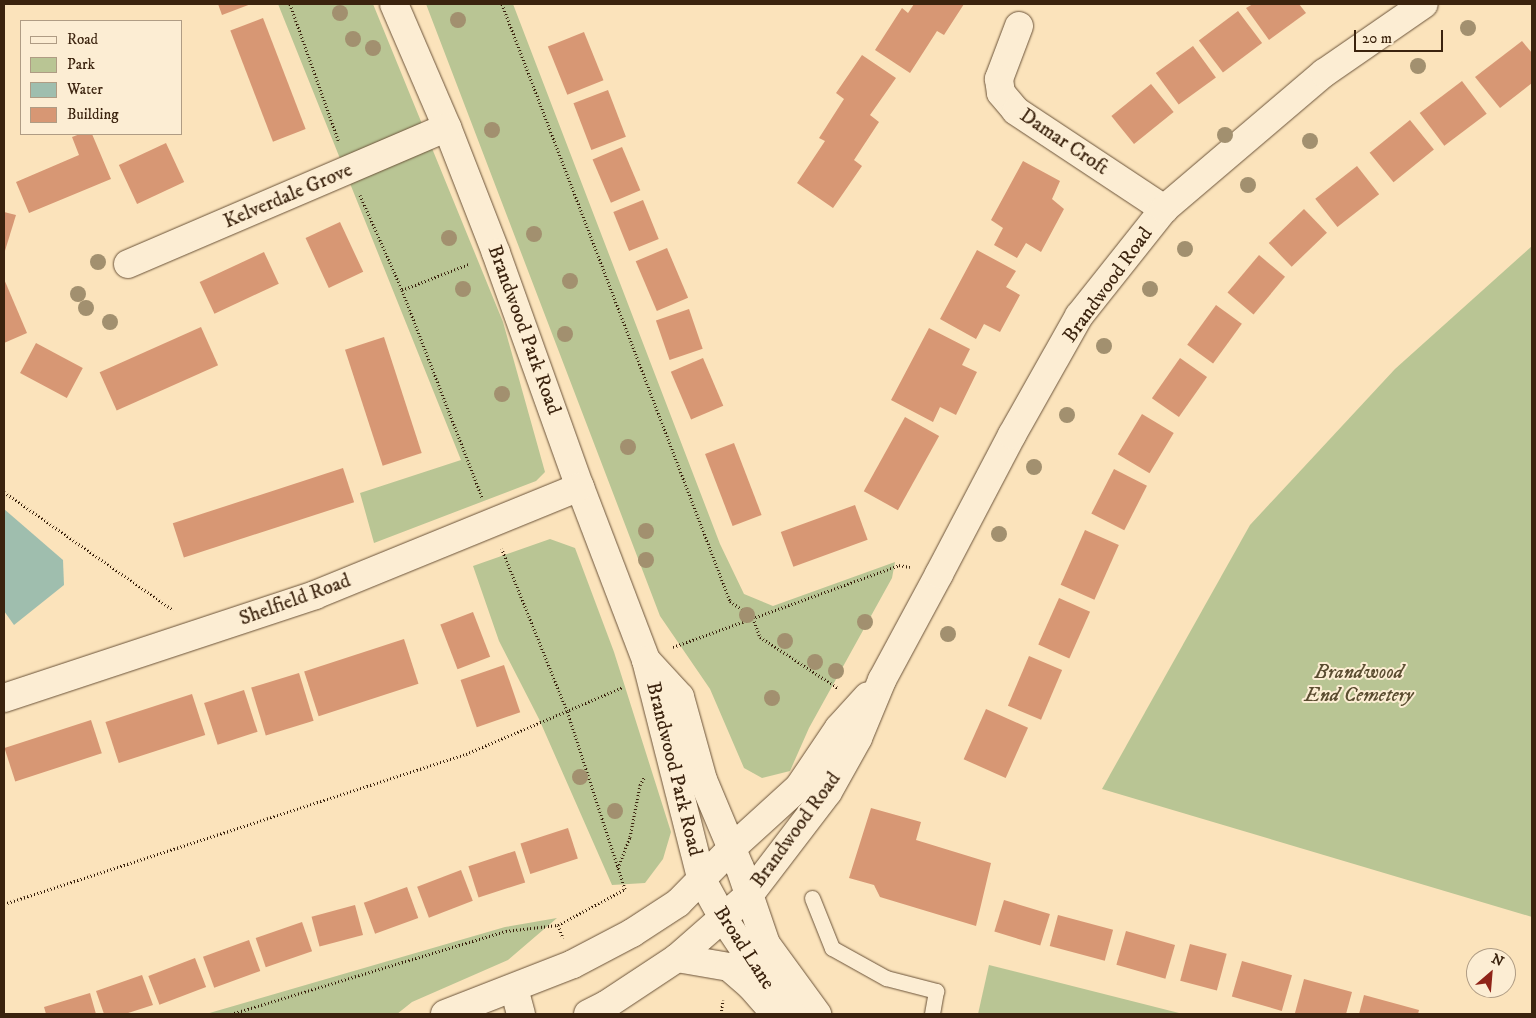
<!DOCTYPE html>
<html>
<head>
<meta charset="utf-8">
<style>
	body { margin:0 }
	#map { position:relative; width:1536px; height:1018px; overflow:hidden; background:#fbe3bb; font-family:"IM FELL DW Pica",serif }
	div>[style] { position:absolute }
	.green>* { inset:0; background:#b9c594 }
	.water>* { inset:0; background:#9fbeae }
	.building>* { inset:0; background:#d79774; transform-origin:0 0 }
	.path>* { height:3px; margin-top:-1.5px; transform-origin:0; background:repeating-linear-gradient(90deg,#3b230e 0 1px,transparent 0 3.5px) }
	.roads { filter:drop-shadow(0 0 1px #6b5339) drop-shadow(0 0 1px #6b5339) }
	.service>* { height:15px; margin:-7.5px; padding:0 7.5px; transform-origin:7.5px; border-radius:7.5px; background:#fcedd3 }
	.minor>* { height:28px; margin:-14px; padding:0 14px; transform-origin:14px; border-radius:14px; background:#fcedd3 }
	.tertiary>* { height:28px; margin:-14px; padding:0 14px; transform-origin:14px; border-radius:14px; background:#fcedd3 }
	.trees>* { width:16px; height:16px; margin:-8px; border-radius:50%; background:#a2906f }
	span { translate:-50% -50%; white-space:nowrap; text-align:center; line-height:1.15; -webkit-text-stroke:4px #fcedd3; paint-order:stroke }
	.street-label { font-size:20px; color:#3b230e }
	.park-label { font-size:20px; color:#5a4c30; font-style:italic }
	.frame { position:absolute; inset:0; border:5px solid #3b230e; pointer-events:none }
	.legend { position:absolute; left:20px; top:20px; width:162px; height:115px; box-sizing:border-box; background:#fcedd3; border:1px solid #af9c84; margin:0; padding:6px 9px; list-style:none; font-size:15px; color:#3b230e }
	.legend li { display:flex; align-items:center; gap:10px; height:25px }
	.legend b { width:25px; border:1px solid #af9c84 }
	.north { position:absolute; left:1466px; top:948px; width:50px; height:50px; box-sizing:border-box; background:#fcedd3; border:1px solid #af9c84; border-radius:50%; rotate:27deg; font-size:14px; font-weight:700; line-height:20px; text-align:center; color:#3b230e }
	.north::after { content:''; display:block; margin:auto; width:18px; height:22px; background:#8f2418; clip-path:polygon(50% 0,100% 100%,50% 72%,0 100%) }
	.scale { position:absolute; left:1354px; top:30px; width:89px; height:22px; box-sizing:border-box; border:2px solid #3b230e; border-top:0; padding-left:6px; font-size:15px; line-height:18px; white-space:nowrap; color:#3b230e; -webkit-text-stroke:4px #fcedd3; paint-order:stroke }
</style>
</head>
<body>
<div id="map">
	<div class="green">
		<i style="clip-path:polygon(278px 4px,373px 4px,503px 322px,545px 472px,536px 481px,374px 543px,360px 493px,461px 460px)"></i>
		<i style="clip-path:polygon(426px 4px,513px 4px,720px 544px,744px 594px,773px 606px,895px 562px,892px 578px,809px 728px,790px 771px,762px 778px,744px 768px,710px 689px,660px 616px)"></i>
		<i style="clip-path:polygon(1532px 246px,1532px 917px,1102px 789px,1250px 525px,1395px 369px)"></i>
		<i style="clip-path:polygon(550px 539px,575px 548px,614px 652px,671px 832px,663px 859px,645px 883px,612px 885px,539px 719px,499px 641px,473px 566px)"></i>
		<i style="clip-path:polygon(557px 918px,508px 960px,412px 1002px,397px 1014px,206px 1014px,505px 927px)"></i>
		<i style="clip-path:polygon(989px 965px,1183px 1014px,978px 1014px)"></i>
	</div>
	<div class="water">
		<i style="clip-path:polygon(4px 509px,63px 560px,64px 585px,14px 625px,4px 611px)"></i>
	</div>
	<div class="building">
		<i style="clip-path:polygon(218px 4px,251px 4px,222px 15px)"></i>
		<i style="clip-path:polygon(914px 4px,964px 4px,944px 35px,937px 31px,910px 73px,875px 50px,902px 8px,908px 13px)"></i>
		<i style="clip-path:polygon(1253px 4px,1299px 4px,1306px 13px,1269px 40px,1246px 8px)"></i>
		<i style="left:1238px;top:11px;width:40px;height:49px;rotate:53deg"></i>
		<i style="left:263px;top:18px;width:119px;height:35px;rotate:69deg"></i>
		<i style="left:584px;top:32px;width:52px;height:39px;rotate:68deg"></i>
		<i style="clip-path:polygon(1522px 41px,1532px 53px,1532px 83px,1500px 108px,1475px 77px)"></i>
		<i style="left:1193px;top:46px;width:39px;height:46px;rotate:54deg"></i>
		<i style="clip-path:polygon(862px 55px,896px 78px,870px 115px,879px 122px,854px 160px,862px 166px,833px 208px,797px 183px,825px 141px,819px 138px,844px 99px,836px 93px)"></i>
		<i style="left:1462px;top:81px;width:41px;height:53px;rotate:53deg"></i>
		<i style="left:1151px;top:84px;width:36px;height:51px;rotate:51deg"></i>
		<i style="left:608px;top:90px;width:50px;height:37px;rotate:69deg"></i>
		<i style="left:1410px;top:120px;width:38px;height:52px;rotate:51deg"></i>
		<i style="clip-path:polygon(80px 134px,92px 134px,111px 179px,29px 213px,16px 182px,79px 155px,72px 137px)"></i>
		<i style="left:166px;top:143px;width:43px;height:52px;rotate:65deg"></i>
		<i style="left:622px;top:147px;width:47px;height:32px;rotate:67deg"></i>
		<i style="clip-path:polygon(1023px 161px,1060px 181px,1052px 199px,1064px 209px,1041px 252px,1026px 243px,1017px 258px,994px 245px,1003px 228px,991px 220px)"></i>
		<i style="left:1357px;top:166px;width:36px;height:53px;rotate:52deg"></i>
		<i style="left:643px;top:200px;width:42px;height:32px;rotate:68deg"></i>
		<i style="left:1304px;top:209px;width:33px;height:49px;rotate:46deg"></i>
		<i style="clip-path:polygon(4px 212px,16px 215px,4px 254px)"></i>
		<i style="left:340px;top:222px;width:55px;height:38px;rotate:65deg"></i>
		<i style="left:667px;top:248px;width:54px;height:34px;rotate:67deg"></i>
		<i style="clip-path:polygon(977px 250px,1016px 271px,1006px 287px,1020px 295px,1000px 332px,984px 324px,976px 339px,940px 319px)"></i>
		<i style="left:264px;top:252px;width:35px;height:71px;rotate:65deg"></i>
		<i style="left:1259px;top:255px;width:34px;height:49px;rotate:40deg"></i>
		<i style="clip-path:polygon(4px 279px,27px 333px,4px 343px)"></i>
		<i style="left:1216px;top:305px;width:32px;height:49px;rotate:36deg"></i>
		<i style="left:689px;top:309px;width:42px;height:35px;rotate:71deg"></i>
		<i style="left:201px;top:327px;width:42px;height:111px;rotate:66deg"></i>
		<i style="clip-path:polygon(929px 328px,970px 349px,962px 365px,977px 372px,956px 415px,940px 407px,933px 422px,891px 400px)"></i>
		<i style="left:384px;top:337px;width:122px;height:41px;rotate:72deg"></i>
		<i style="left:36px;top:343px;width:53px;height:34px;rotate:28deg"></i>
		<i style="left:703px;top:358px;width:52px;height:35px;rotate:67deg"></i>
		<i style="left:1180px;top:358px;width:33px;height:49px;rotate:35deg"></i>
		<i style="left:1142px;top:414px;width:37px;height:47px;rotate:31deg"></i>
		<i style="left:905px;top:417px;width:39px;height:85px;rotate:29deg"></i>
		<i style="left:734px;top:443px;width:77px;height:31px;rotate:69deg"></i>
		<i style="left:343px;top:468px;width:36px;height:179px;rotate:72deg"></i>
		<i style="left:1114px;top:469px;width:37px;height:50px;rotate:27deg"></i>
		<i style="left:855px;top:505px;width:37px;height:79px;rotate:70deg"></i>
		<i style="left:1085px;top:530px;width:37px;height:60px;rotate:24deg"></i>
		<i style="left:1059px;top:598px;width:34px;height:51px;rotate:24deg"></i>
		<i style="left:473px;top:612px;width:48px;height:35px;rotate:69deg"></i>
		<i style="left:404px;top:639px;width:47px;height:105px;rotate:72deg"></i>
		<i style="left:1029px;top:656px;width:36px;height:54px;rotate:23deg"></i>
		<i style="left:504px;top:665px;width:50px;height:46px;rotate:71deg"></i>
		<i style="left:299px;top:673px;width:50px;height:50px;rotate:73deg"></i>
		<i style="left:244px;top:690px;width:44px;height:42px;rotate:72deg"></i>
		<i style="left:192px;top:694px;width:43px;height:91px;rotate:72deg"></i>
		<i style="left:986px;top:709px;width:46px;height:55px;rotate:24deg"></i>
		<i style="left:91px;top:720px;width:35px;height:91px;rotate:72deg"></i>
		<i style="clip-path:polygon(871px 808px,921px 822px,916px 840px,991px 863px,976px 926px,880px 897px,874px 885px,849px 878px)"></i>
		<i style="left:568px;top:828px;width:32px;height:50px;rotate:72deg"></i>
		<i style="left:515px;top:851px;width:33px;height:49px;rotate:72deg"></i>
		<i style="left:461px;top:870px;width:33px;height:47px;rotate:69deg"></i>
		<i style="left:407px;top:887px;width:33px;height:46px;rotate:70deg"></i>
		<i style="left:1004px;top:900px;width:48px;height:33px;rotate:17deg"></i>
		<i style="left:355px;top:905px;width:31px;height:45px;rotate:75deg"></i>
		<i style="left:1058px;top:915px;width:57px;height:32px;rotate:15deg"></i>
		<i style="left:302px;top:922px;width:31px;height:49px;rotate:71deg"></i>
		<i style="left:1126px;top:931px;width:51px;height:35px;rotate:16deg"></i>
		<i style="left:249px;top:940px;width:33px;height:49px;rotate:70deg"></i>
		<i style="left:1190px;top:944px;width:38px;height:38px;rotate:15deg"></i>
		<i style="left:195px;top:958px;width:31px;height:50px;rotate:69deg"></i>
		<i style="left:1242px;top:961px;width:52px;height:37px;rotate:16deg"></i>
		<i style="clip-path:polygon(142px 975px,153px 1005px,125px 1014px,104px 1014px,96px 991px)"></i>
		<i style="clip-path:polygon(1304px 979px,1352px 992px,1346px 1014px,1295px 1013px)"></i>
		<i style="clip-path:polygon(90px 993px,96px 1014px,46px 1014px,44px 1007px)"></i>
		<i style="clip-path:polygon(1364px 995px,1419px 1010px,1418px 1014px,1359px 1014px)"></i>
	</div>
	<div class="path">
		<i style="left:290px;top:4px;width:146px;rotate:70.5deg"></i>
		<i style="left:502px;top:4px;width:639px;rotate:69.1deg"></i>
		<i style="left:730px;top:601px;width:29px;rotate:36deg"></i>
		<i style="left:753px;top:618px;width:20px;rotate:70deg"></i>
		<i style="left:760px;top:637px;width:93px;rotate:33.2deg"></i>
		<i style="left:360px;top:195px;width:104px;rotate:66.1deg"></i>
		<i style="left:402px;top:290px;width:222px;rotate:68.9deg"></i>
		<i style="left:402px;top:290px;width:72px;rotate:-21.2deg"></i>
		<i style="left:4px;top:492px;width:206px;rotate:34.9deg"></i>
		<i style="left:673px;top:647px;width:240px;rotate:-19.9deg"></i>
		<i style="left:899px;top:565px;width:11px;rotate:10deg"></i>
		<i style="left:618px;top:868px;width:33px;rotate:-69deg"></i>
		<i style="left:630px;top:837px;width:53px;rotate:-79.1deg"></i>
		<i style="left:640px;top:785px;width:10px;rotate:-61deg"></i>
		<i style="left:4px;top:904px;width:486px;rotate:-18deg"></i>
		<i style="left:466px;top:754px;width:171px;rotate:-23.1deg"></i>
		<i style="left:558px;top:925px;width:14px;rotate:69deg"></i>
		<i style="left:231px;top:1014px;width:287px;rotate:-16.8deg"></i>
		<i style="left:506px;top:931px;width:52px;rotate:-6.6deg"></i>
		<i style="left:558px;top:925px;width:76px;rotate:-28.2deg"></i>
		<i style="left:625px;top:889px;width:187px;rotate:-108deg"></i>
		<i style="left:567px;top:711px;width:175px;rotate:-111.9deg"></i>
		<i style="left:721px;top:1014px;width:14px;rotate:-82deg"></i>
	</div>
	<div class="roads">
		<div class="service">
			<i style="left:812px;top:898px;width:54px;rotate:68.2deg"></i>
			<i style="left:832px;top:948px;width:62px;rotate:29.1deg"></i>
			<i style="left:886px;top:978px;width:52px;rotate:14.6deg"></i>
			<i style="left:936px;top:991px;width:23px;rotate:100deg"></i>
		</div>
		<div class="minor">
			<i style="left:394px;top:4px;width:134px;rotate:66.7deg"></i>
			<i style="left:447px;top:127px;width:135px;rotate:68.7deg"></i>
			<i style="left:496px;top:253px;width:249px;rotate:70.3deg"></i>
			<i style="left:580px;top:487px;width:185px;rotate:69.1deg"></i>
			<i style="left:646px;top:660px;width:225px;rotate:75.8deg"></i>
			<i style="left:1019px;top:26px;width:57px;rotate:110.7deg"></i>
			<i style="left:999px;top:79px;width:14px;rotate:82deg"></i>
			<i style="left:1001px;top:93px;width:23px;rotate:50deg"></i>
			<i style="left:1016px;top:111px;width:178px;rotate:33.5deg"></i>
			<i style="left:128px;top:264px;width:347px;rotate:-23.2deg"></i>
			<i style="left:4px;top:698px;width:328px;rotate:-18.3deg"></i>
			<i style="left:315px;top:595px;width:286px;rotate:-22.2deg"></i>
			<i style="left:514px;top:988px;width:27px;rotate:75deg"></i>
		</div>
		<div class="tertiary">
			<i style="left:646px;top:660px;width:50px;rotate:47.4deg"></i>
			<i style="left:680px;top:697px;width:86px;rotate:74.5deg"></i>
			<i style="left:703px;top:780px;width:95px;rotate:67.2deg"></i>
			<i style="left:740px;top:868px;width:80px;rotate:71.1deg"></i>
			<i style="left:766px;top:944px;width:87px;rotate:53.9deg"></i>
			<i style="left:701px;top:878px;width:46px;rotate:61.2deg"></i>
			<i style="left:723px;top:918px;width:99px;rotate:56.1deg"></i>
			<i style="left:778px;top:1000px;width:20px;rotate:45deg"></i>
			<i style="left:677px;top:958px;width:53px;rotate:9.8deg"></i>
			<i style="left:729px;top:967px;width:29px;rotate:41deg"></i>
			<i style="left:751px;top:986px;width:23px;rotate:49deg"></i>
			<i style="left:445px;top:1014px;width:137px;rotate:-21.3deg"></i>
			<i style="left:573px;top:964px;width:67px;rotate:-27.7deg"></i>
			<i style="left:632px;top:933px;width:55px;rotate:-33.1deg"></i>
			<i style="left:678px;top:903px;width:77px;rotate:-45.5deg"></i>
			<i style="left:732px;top:848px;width:91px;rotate:-42.3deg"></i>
			<i style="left:799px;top:787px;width:71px;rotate:-55.9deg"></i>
			<i style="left:839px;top:728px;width:43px;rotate:-47.8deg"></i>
			<i style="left:588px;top:1014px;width:20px;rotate:-27deg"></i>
			<i style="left:606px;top:1005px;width:85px;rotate:-33.5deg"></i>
			<i style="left:677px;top:958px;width:97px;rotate:-41.2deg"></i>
			<i style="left:750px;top:894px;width:128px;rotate:-52.6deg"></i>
			<i style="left:828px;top:792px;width:62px;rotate:-60.9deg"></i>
			<i style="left:858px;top:738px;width:63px;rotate:-67.5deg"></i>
			<i style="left:882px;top:680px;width:120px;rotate:-61.7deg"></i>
			<i style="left:939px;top:574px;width:157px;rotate:-62.3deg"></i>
			<i style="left:1012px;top:435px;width:137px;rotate:-60.6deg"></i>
			<i style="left:1079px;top:316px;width:137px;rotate:-51.5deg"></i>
			<i style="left:1164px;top:209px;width:210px;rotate:-40.4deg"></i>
			<i style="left:1324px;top:73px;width:121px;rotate:-34.6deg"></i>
		</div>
	</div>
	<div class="trees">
		<i style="left:340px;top:13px"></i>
		<i style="left:458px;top:20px"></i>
		<i style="left:1468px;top:28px"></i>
		<i style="left:353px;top:39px"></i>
		<i style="left:373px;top:48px"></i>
		<i style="left:1418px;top:66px"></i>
		<i style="left:492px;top:130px"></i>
		<i style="left:1225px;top:135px"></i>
		<i style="left:1310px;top:141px"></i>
		<i style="left:1248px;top:185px"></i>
		<i style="left:534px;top:234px"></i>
		<i style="left:449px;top:238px"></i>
		<i style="left:1185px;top:249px"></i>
		<i style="left:98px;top:262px"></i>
		<i style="left:570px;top:281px"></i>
		<i style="left:463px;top:289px"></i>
		<i style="left:1150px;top:289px"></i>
		<i style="left:78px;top:294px"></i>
		<i style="left:86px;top:308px"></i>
		<i style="left:110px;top:322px"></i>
		<i style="left:565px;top:334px"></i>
		<i style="left:1104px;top:346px"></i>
		<i style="left:502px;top:394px"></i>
		<i style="left:1067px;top:415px"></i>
		<i style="left:628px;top:447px"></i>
		<i style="left:1034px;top:467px"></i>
		<i style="left:646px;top:531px"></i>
		<i style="left:999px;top:534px"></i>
		<i style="left:646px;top:560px"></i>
		<i style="left:747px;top:615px"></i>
		<i style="left:865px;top:622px"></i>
		<i style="left:948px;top:634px"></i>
		<i style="left:785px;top:641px"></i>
		<i style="left:815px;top:662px"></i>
		<i style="left:836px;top:671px"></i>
		<i style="left:772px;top:698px"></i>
		<i style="left:580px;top:777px"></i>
		<i style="left:615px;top:811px"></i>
	</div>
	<div class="street-label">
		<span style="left:1064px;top:142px;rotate:34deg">Damar Croft</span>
		<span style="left:288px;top:196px;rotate:-23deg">Kelverdale Grove</span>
		<span style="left:1108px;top:285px;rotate:-54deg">Brandwood Road</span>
		<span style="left:524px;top:330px;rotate:70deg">Brandwood Park Road</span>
		<span style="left:295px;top:600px;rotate:-20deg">Shelfield Road</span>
		<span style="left:674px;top:769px;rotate:76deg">Brandwood Park Road</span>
		<span style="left:796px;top:830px;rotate:-54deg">Brandwood Road</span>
		<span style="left:744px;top:948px;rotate:57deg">Broad Lane</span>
	</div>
	<div class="park-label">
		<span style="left:1359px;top:684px">Brandwood<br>End Cemetery</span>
	</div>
	<div class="frame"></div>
	<ul class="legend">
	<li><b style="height:6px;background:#fcedd3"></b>Road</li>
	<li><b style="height:14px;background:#b9c594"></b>Park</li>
	<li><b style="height:14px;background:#9fbeae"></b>Water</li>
	<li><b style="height:14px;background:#d79774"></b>Building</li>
	</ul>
	<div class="north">N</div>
	<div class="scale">20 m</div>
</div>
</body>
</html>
